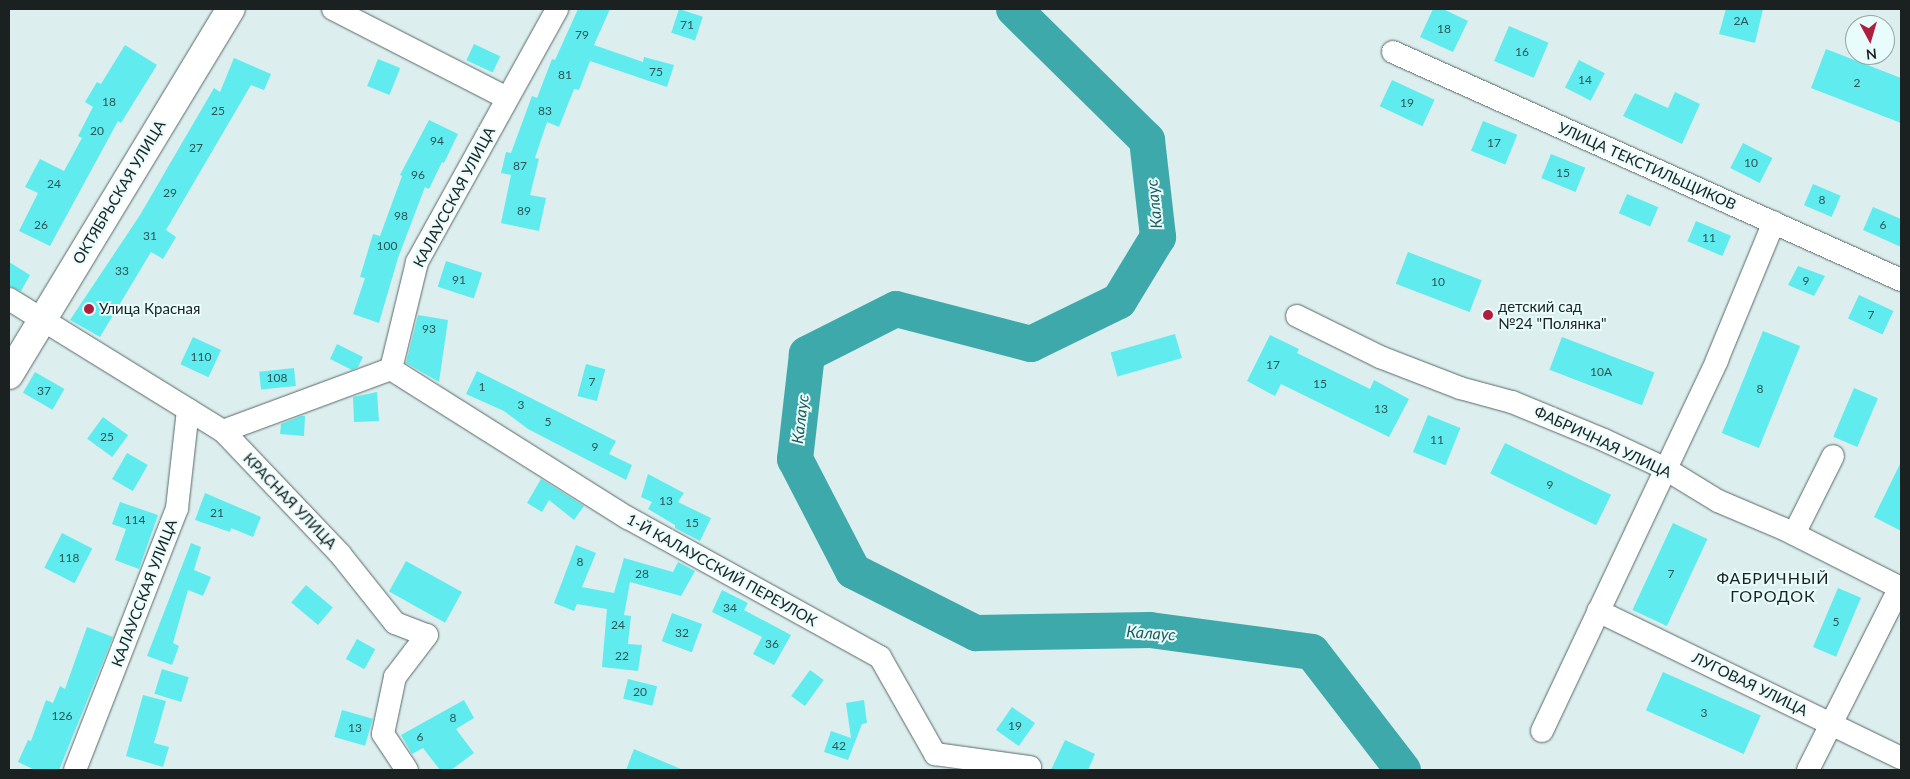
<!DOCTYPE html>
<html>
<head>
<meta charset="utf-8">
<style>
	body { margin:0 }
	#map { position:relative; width:1910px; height:779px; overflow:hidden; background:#dceeee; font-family:Lato,sans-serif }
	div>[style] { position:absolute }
	.river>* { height:36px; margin:-18px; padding:0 18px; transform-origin:18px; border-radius:18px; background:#3ea9ab }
	.building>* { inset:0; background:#60ecee; transform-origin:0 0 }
	.roads { filter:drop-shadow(0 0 1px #586868) drop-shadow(0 0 1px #586868) }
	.minor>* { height:22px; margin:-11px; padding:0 11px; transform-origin:11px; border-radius:11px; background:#fff }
	.major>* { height:28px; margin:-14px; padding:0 14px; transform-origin:14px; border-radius:14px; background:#fff }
	.dots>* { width:14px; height:14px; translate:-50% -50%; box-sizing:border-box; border:2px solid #e9fcfc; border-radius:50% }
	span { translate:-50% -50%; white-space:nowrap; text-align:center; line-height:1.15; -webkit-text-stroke:4px #e9fcfc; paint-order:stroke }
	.number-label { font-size:12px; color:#2c5454 }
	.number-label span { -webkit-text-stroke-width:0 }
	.street-label { font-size:15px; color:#1b2121 }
	.poi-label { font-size:15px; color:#1b2121 }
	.left { translate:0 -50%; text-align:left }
	.water-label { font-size:16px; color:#215c5d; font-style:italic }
	.neighbourhood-label { font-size:16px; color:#1b2121; letter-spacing:1px }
	.frame { position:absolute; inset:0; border:10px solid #1b2121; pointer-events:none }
	.north { position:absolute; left:1845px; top:15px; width:50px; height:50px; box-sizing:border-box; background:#e9fcfc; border:1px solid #97a4a4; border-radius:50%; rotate:174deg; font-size:14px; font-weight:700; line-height:20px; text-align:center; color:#1b2121 }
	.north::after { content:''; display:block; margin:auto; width:18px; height:22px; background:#b11d3c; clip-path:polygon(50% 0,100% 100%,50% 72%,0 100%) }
</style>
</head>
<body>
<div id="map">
	<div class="river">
		<i style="left:1014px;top:9px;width:187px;rotate:44.6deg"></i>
		<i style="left:1147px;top:140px;width:98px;rotate:83.5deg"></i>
		<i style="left:1158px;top:237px;width:75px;rotate:121.4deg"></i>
		<i style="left:1119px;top:301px;width:98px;rotate:154deg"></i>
		<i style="left:1031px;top:344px;width:139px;rotate:-165.5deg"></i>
		<i style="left:896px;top:309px;width:100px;rotate:153.2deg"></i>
		<i style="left:807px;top:354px;width:106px;rotate:96.5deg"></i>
		<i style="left:795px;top:459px;width:126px;rotate:62.6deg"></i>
		<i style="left:853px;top:571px;width:138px;rotate:26.8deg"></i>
		<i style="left:976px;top:633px;width:174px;rotate:-1deg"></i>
		<i style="left:1150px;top:630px;width:163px;rotate:7.7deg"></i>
		<i style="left:1312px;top:652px;width:149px;rotate:52.4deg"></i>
	</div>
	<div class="building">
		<i style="clip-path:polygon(578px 9px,610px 9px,594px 45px,643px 62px,644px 57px,674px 65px,667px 87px,590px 61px,579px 90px,574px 89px,559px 127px,547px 122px,535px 158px,539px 159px,530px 195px,546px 198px,539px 231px,501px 223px,511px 175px,501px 173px,506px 152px,511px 153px,532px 96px,537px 98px,552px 59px,555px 60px)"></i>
		<i style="left:679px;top:9px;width:25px;height:25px;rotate:18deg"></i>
		<i style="clip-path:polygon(1433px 9px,1443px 9px,1468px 21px,1453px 52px,1420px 37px)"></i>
		<i style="clip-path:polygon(1726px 9px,1763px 9px,1755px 43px,1719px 34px)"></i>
		<i style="left:1509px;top:26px;width:43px;height:38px;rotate:23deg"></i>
		<i style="left:474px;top:44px;width:29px;height:18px;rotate:25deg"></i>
		<i style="clip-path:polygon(125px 45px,157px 65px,121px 123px,118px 121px,50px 246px,19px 231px,38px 193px,25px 187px,40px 159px,64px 171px,82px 138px,78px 136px,93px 107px,85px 102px,97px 82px,101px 84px)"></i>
		<i style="clip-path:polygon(1826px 49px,1901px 78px,1901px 123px,1811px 88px)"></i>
		<i style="clip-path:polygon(234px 58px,271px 74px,264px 90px,251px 85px,166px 230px,176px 237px,163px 259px,151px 252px,100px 337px,70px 320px,140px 215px,214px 88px,220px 92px)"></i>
		<i style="left:378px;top:59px;width:24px;height:29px;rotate:22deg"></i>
		<i style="left:1579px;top:60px;width:29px;height:31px;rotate:27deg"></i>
		<i style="left:1392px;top:80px;width:47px;height:29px;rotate:25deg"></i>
		<i style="clip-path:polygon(1675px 92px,1700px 104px,1682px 144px,1623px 116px,1635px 93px,1668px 108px)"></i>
		<i style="clip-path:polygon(429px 120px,458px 134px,444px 163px,442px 162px,429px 189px,425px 187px,398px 258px,379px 323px,353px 314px,365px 278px,360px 277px,373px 234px,380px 236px,402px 176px,400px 175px)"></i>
		<i style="left:1483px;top:121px;width:37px;height:32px;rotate:22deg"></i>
		<i style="left:1743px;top:143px;width:33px;height:28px;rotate:27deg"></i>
		<i style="left:1551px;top:154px;width:37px;height:26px;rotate:22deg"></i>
		<i style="left:1813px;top:184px;width:30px;height:23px;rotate:23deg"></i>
		<i style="left:1627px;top:194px;width:34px;height:21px;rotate:23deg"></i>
		<i style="clip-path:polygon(1873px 207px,1901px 219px,1901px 247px,1863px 230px)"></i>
		<i style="left:1696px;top:221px;width:38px;height:22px;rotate:23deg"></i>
		<i style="left:1408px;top:252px;width:79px;height:34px;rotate:21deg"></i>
		<i style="left:446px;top:261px;width:38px;height:27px;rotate:18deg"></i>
		<i style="clip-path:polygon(9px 262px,30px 275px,21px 291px,9px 286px)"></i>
		<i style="clip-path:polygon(1798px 266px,1825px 276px,1814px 296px,1788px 285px)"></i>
		<i style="left:1859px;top:295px;width:38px;height:26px;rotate:25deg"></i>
		<i style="clip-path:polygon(418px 315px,448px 320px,439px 382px,406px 363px)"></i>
		<i style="left:1763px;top:331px;width:40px;height:110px;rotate:22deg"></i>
		<i style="left:1175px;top:334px;width:25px;height:67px;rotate:74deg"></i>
		<i style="clip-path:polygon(1270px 335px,1299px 349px,1297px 353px,1370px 389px,1374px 380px,1409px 399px,1389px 437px,1281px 384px,1275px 396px,1247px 381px)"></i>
		<i style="left:193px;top:337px;width:31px;height:30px;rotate:25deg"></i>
		<i style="left:1562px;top:337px;width:99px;height:35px;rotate:21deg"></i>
		<i style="clip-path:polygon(337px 344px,363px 357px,358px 367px,352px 370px,330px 359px)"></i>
		<i style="left:586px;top:364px;width:20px;height:33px;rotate:15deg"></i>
		<i style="left:294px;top:368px;width:18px;height:35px;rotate:84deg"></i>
		<i style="clip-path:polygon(477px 371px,616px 441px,609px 454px,632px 465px,626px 480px,528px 429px,504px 411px,466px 394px)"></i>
		<i style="left:35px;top:372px;width:34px;height:24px;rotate:30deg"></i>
		<i style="left:1854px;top:388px;width:26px;height:53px;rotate:23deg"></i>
		<i style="clip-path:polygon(377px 392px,379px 421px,354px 422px,353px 397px)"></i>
		<i style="left:1428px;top:415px;width:35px;height:40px;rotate:22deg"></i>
		<i style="clip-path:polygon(301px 416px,305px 416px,304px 436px,280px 434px,281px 424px)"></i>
		<i style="left:103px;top:417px;width:31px;height:27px;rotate:36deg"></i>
		<i style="left:1505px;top:443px;width:118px;height:34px;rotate:26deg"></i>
		<i style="left:127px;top:453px;width:24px;height:30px;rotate:30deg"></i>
		<i style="clip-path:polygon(1901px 462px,1901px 531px,1874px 517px)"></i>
		<i style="clip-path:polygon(648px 474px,684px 493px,678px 502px,711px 518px,700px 541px,675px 528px,675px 525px,648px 509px,652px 502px,641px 497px)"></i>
		<i style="clip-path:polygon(541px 479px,584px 506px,574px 520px,549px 500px,542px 512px,527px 503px)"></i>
		<i style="clip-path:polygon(205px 493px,261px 517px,253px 537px,231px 528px,230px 532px,195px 520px)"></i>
		<i style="clip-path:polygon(120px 502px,158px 515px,139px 569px,115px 560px,126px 529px,112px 524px)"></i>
		<i style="left:1673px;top:523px;width:38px;height:96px;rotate:25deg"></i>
		<i style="left:62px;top:533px;width:34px;height:39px;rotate:27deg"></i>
		<i style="clip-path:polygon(191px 543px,201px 547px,194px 570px,211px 577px,203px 596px,188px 590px,173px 643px,179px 646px,172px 665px,147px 656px)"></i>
		<i style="clip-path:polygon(576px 545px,596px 553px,582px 587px,614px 593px,624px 558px,673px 572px,678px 562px,695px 571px,681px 596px,630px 582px,624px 615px,631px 616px,628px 644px,642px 645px,638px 671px,602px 667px,607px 609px,577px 604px,574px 611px,554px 603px)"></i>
		<i style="left:406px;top:561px;width:64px;height:35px;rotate:29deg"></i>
		<i style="left:306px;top:585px;width:35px;height:23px;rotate:40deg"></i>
		<i style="left:1838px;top:588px;width:25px;height:64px;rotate:23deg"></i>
		<i style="clip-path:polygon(722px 590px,748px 603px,744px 610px,791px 635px,774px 665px,753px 654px,762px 637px,712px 612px)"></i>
		<i style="left:672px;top:613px;width:32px;height:30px;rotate:20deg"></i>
		<i style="clip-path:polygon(87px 627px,113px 637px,59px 770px,35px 770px,18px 762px,28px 740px,31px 741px,46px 700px,53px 703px,60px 686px,65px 689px)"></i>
		<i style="left:357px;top:639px;width:21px;height:23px;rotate:29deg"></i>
		<i style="left:162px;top:669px;width:28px;height:26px;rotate:17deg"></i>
		<i style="left:810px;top:670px;width:17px;height:32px;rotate:36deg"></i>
		<i style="left:1663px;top:672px;width:107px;height:42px;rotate:24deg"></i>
		<i style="left:628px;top:679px;width:30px;height:20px;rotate:14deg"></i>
		<i style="clip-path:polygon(143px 695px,166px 701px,154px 743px,169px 747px,163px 767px,126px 756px)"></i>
		<i style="clip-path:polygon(464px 700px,474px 718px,456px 729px,474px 753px,451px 770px,440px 770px,423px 748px,412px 754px,401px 735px)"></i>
		<i style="clip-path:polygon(864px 700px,867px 723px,862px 724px,848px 760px,824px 752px,831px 731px,851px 738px,846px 703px)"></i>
		<i style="left:1012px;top:707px;width:28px;height:28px;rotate:35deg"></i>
		<i style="left:342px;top:710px;width:32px;height:28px;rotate:16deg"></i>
		<i style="clip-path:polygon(1065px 740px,1095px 754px,1088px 770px,1051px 770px)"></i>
		<i style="clip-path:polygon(634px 749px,683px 770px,626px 770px)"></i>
	</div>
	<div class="roads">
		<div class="minor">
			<i style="left:333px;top:9px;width:195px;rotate:27.1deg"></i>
			<i style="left:1393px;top:52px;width:557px;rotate:24.17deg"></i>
			<i style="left:9px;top:299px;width:251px;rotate:31.7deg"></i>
			<i style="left:223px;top:431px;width:170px;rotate:46.4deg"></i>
			<i style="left:340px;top:554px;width:88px;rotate:51.4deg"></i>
			<i style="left:395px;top:623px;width:34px;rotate:21deg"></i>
			<i style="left:427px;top:635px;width:53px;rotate:127.3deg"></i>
			<i style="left:395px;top:677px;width:58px;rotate:101.9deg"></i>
			<i style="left:383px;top:734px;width:43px;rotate:56.3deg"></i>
			<i style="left:1297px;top:316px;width:93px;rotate:26.3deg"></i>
			<i style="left:1380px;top:357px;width:86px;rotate:21.2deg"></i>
			<i style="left:1460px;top:388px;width:54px;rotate:15.1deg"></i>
			<i style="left:1512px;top:402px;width:100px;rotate:22.4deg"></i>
			<i style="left:1604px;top:440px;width:66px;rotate:25deg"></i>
			<i style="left:1664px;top:468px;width:63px;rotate:31.4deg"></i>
			<i style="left:1718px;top:501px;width:72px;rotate:23deg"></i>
			<i style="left:1784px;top:529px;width:131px;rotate:26.8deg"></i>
			<i style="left:391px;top:369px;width:280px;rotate:32.2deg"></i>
			<i style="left:628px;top:518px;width:288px;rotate:28.9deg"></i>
			<i style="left:880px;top:657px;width:112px;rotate:60.4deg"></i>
			<i style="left:935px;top:754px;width:96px;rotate:7.8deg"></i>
			<i style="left:223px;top:431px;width:179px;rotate:-20.3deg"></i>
			<i style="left:391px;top:369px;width:110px;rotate:-76.3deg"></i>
			<i style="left:417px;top:262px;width:289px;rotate:-61deg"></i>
			<i style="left:1794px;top:534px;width:87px;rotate:-63.4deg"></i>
			<i style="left:1598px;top:611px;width:337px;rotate:25.9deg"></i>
			<i style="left:1542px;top:731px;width:410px;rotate:-64.7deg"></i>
			<i style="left:1717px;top:360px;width:149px;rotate:-67.6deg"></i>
			<i style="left:75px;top:770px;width:281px;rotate:-68.7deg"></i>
			<i style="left:177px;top:508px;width:99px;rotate:-83.6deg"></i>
			<i style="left:1808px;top:770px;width:205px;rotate:-63.3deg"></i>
		</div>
		<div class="major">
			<i style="left:9px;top:375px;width:428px;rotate:-58.8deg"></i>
		</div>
	</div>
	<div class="dots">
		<i style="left:89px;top:309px;background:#b11d3c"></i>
		<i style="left:1488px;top:315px;background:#b11d3c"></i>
	</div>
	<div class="number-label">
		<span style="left:1741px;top:21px">2А</span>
		<span style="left:687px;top:25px">71</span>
		<span style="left:1444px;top:29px">18</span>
		<span style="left:582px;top:35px">79</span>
		<span style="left:1522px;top:52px">16</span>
		<span style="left:656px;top:72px">75</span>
		<span style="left:565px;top:75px">81</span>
		<span style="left:1585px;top:80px">14</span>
		<span style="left:1857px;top:83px">2</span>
		<span style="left:109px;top:102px">18</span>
		<span style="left:1407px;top:103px">19</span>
		<span style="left:218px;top:111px">25</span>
		<span style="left:545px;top:111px">83</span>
		<span style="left:97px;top:131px">20</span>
		<span style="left:437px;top:141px">94</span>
		<span style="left:1494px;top:143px">17</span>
		<span style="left:196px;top:148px">27</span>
		<span style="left:1751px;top:163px">10</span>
		<span style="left:520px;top:166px">87</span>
		<span style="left:1563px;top:173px">15</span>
		<span style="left:418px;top:175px">96</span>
		<span style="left:54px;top:184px">24</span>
		<span style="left:170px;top:193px">29</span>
		<span style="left:1822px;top:200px">8</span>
		<span style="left:524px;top:211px">89</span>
		<span style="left:401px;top:216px">98</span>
		<span style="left:41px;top:225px">26</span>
		<span style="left:1883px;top:225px">6</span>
		<span style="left:150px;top:236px">31</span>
		<span style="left:1709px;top:238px">11</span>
		<span style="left:387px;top:246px">100</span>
		<span style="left:122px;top:271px">33</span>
		<span style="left:459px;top:280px">91</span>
		<span style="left:1806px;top:281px">9</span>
		<span style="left:1438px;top:282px">10</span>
		<span style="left:1871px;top:315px">7</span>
		<span style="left:429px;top:329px">93</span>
		<span style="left:201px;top:357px">110</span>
		<span style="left:1273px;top:365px">17</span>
		<span style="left:1601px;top:372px">10А</span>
		<span style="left:277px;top:378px">108</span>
		<span style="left:592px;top:382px">7</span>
		<span style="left:1320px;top:384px">15</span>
		<span style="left:482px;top:387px">1</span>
		<span style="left:1760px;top:389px">8</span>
		<span style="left:44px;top:391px">37</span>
		<span style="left:521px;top:405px">3</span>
		<span style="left:1381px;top:409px">13</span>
		<span style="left:548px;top:422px">5</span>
		<span style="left:107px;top:437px">25</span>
		<span style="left:1437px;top:440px">11</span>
		<span style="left:595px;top:447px">9</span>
		<span style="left:1550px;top:485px">9</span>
		<span style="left:666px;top:501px">13</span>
		<span style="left:217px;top:513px">21</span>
		<span style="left:135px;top:520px">114</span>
		<span style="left:692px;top:523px">15</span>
		<span style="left:69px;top:558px">118</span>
		<span style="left:580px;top:562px">8</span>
		<span style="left:642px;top:574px">28</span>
		<span style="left:1671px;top:574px">7</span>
		<span style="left:730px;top:608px">34</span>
		<span style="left:1836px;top:622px">5</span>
		<span style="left:618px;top:625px">24</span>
		<span style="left:682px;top:633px">32</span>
		<span style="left:772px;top:644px">36</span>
		<span style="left:622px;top:656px">22</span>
		<span style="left:640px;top:692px">20</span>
		<span style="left:1704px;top:713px">3</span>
		<span style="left:62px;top:716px">126</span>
		<span style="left:453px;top:718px">8</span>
		<span style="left:1015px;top:726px">19</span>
		<span style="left:355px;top:728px">13</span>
		<span style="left:420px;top:737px">6</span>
		<span style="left:839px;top:746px">42</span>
	</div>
	<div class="street-label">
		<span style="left:1647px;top:166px;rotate:24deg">УЛИЦА ТЕКСТИЛЬЩИКОВ</span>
		<span style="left:119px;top:192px;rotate:-59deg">ОКТЯБРЬСКАЯ УЛИЦА</span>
		<span style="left:454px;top:197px;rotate:-62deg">КАЛАУССКАЯ УЛИЦА</span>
		<span style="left:1603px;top:442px;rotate:25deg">ФАБРИЧНАЯ УЛИЦА</span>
		<span style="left:290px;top:501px;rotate:46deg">КРАСНАЯ УЛИЦА</span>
		<span style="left:722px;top:570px;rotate:29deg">1-Й КАЛАУССКИЙ ПЕРЕУЛОК</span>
		<span style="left:144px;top:593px;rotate:-69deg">КАЛАУССКАЯ УЛИЦА</span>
		<span style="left:1750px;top:684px;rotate:26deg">ЛУГОВАЯ УЛИЦА</span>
	</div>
	<div class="poi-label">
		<span class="left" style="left:1498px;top:315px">детский сад<br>№24 "Полянка"</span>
		<span class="left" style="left:99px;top:309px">Улица Красная</span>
	</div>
	<div class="water-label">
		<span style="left:1154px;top:204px;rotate:-96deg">Калаус</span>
		<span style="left:800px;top:419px;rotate:-83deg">Калаус</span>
		<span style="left:1151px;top:633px;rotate:4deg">Калаус</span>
	</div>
	<div class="neighbourhood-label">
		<span style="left:1773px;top:587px">ФАБРИЧНЫЙ<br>ГОРОДОК</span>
	</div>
	<div class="frame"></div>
	<div class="north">N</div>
</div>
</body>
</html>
